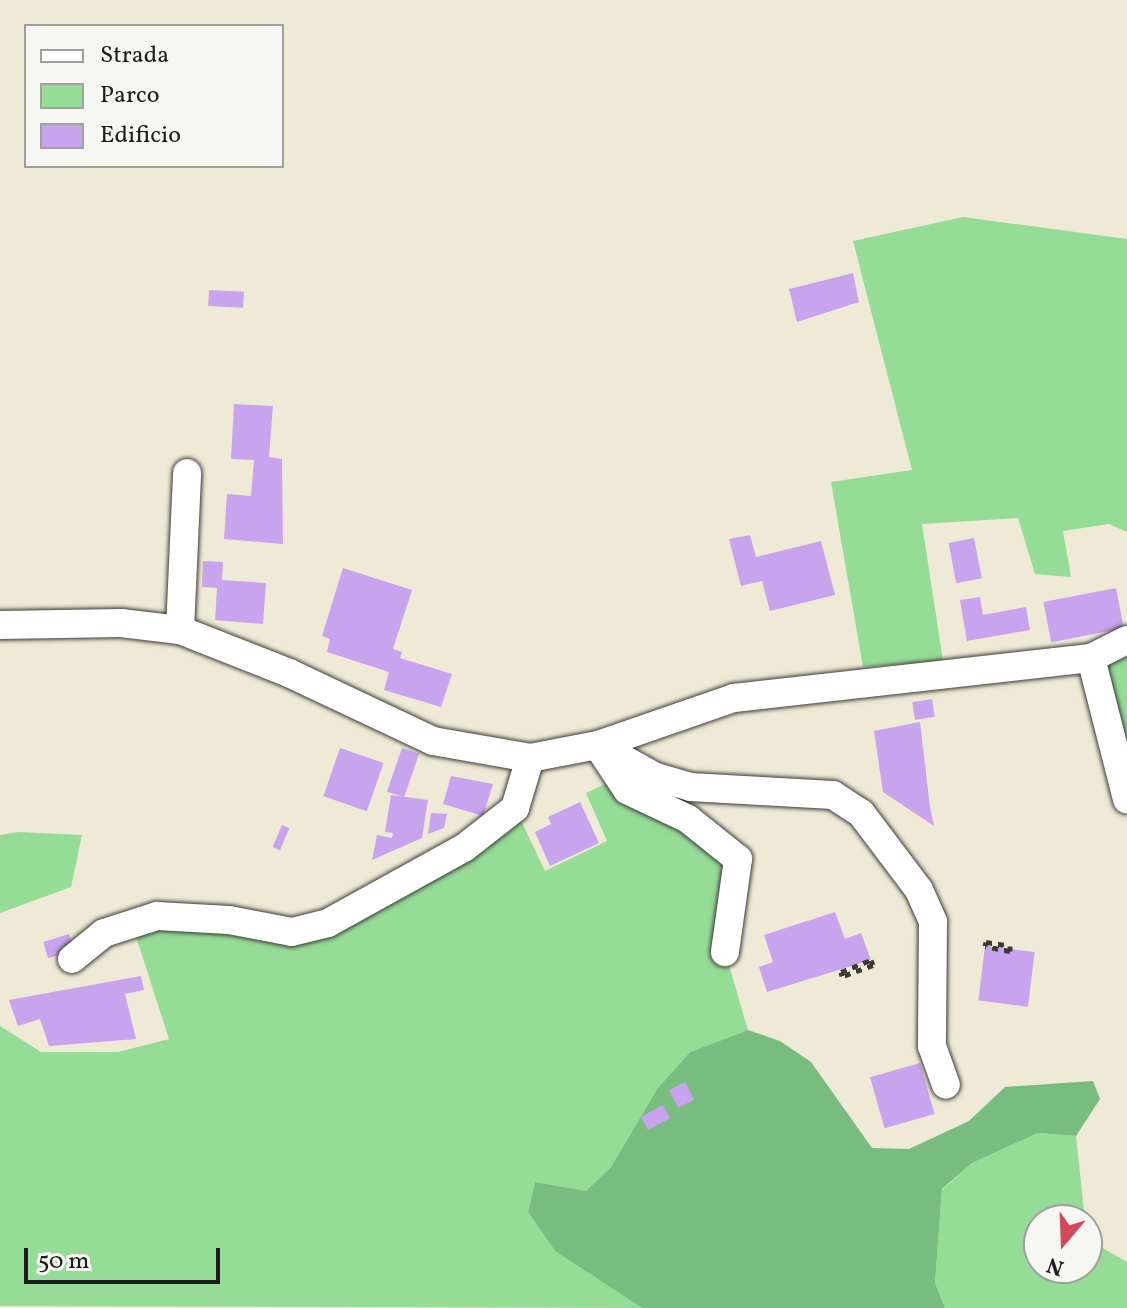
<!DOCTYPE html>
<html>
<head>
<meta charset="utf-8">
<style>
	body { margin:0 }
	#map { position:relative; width:1127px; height:1308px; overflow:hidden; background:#efead5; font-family:Vollkorn,serif }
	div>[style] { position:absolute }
	.green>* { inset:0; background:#95dc96 }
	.forest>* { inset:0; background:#78bc7f }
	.building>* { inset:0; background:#c8a4ee; transform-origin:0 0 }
	.path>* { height:5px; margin-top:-2.5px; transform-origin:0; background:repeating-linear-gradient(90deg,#3c3b38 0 6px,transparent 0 12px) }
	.roads { filter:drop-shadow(0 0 2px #3c3b38) drop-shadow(0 0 2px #3c3b38) }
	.minor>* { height:28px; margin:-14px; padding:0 14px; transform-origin:14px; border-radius:14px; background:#fff }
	span { translate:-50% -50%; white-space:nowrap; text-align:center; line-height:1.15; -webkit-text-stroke:7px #f6f6f2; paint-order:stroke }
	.legend { position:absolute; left:24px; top:24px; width:260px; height:144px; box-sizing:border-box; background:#f6f6f2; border:2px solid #9f9f9c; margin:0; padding:10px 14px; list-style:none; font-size:24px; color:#1c1c1c }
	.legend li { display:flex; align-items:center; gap:16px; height:40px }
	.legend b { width:40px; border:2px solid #9f9f9c }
	.north { position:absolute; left:1023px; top:1204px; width:80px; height:80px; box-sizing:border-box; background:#f6f6f2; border:2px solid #9f9f9c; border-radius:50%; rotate:199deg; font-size:22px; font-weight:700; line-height:32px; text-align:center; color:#1c1c1c }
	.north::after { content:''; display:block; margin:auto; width:28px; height:36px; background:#d1495b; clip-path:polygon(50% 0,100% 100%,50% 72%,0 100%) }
	.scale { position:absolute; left:24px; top:1248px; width:196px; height:36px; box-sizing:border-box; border:4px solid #1c1c1c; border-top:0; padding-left:10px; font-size:24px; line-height:28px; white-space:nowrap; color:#1c1c1c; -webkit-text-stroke:6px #f6f6f2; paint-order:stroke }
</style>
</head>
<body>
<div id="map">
	<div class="green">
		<i style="clip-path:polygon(963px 217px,1127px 239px,1127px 532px,1109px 524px,1063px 531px,1071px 577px,1035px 574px,1018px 518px,922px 524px,943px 661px,863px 667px,831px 482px,912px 470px,853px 241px)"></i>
		<i style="clip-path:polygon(1127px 640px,1127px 799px,1091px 658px)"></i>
		<i style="clip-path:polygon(619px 777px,738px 859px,725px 952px,748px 1030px,690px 1052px,657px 1089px,611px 1167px,586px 1191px,535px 1182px,528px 1212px,555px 1251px,642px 1308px,0 1306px,0 1026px,41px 1052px,118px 1052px,169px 1039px,132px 924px,292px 932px,515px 808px,545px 871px,607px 841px,586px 793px)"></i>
		<i style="clip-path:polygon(19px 832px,82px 835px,71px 887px,0 913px,0 835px)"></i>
		<i style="clip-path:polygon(1038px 1133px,1076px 1136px,1085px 1220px,1039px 1220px,1039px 1268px,1087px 1268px,1087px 1239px,1127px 1262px,1127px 1308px,945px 1308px,935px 1283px,942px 1190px,972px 1163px)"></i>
	</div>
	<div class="forest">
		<i style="clip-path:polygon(748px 1030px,780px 1041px,811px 1062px,872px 1148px,909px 1149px,969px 1121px,1005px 1087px,1093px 1081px,1100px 1099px,1076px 1136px,1038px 1133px,972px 1163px,942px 1189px,935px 1283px,945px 1308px,642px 1308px,555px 1251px,528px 1212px,535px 1182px,586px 1191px,611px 1167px,657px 1089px,690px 1052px)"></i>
	</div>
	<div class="building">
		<i style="clip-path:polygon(853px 273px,859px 302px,797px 322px,789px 289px)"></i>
		<i style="left:209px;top:290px;width:35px;height:16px;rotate:3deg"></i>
		<i style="clip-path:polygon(234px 404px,273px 406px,269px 457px,282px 459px,283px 544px,224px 539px,227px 494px,251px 496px,254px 460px,231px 459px)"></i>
		<i style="clip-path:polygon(750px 535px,756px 557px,821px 541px,835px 595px,770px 611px,762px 581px,741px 586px,729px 539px)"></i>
		<i style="left:974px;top:538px;width:41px;height:26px;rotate:79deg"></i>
		<i style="clip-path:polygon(203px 561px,223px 562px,222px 580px,266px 583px,263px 624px,215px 620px,217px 588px,202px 587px)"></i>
		<i style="clip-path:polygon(343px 568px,412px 590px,393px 649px,402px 652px,400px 658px,452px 674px,441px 707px,384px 690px,389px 672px,327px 652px,330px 639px,322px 636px)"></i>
		<i style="left:1116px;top:588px;width:41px;height:74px;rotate:79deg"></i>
		<i style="clip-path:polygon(980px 597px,983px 615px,1026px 607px,1030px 630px,967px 641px,960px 600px)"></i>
		<i style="left:932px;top:699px;width:18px;height:20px;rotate:81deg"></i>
		<i style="clip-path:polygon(920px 722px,930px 807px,934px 826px,883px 792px,874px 731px)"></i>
		<i style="left:340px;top:748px;width:46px;height:51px;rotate:19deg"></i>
		<i style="left:402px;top:748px;width:18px;height:46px;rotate:19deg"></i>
		<i style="clip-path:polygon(451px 776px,493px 784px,483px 816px,443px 804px)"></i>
		<i style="clip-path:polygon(391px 795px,428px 800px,422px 838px,372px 860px,377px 835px,392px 838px,393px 833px,385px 832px)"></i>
		<i style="clip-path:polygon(580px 802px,599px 843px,550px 866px,535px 832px,551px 824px,548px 817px)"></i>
		<i style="clip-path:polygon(431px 813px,447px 814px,444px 828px,428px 834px)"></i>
		<i style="left:282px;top:825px;width:8px;height:24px;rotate:23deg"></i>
		<i style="clip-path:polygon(835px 912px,845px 939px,861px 933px,871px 960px,767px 992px,759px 967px,773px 962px,764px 935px)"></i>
		<i style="left:69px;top:934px;width:17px;height:27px;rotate:73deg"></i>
		<i style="left:985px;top:946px;width:50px;height:55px;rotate:7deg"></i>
		<i style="clip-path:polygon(141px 976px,144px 990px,125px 994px,136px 1039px,49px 1046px,40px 1019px,18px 1026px,9px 1000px)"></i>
		<i style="left:920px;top:1063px;width:53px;height:52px;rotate:74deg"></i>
		<i style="left:685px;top:1082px;width:20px;height:18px;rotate:63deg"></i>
		<i style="left:663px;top:1105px;width:15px;height:25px;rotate:62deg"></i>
	</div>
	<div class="path">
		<i style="left:986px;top:942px;width:24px;rotate:9deg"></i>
		<i style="left:1010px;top:946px;width:5px;rotate:90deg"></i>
		<i style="left:1010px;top:951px;width:25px;rotate:-169deg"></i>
		<i style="left:985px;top:946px;width:4px;rotate:-76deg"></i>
		<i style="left:871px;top:960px;width:5px;rotate:68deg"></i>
		<i style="left:873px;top:965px;width:33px;rotate:160deg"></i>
		<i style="left:842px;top:976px;width:4px;rotate:-104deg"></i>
		<i style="left:841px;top:972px;width:32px;rotate:-22deg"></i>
	</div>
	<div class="roads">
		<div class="minor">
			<i style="left:0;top:625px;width:121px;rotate:-0.9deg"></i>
			<i style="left:121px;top:623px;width:59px;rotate:6.8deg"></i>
			<i style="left:180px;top:630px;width:117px;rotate:21.5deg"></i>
			<i style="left:289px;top:673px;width:159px;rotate:25.3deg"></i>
			<i style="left:433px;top:741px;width:98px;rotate:9.9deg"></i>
			<i style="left:530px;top:758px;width:69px;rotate:-10.8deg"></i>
			<i style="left:598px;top:745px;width:144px;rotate:-19.1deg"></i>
			<i style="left:734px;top:698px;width:359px;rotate:-6.4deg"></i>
			<i style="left:1091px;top:658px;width:40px;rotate:-26.6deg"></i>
			<i style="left:180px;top:630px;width:157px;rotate:-87.4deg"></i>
			<i style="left:1091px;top:658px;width:146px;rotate:75.7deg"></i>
			<i style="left:598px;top:745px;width:66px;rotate:28.9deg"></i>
			<i style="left:656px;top:777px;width:35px;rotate:16deg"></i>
			<i style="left:690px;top:787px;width:143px;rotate:3.2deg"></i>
			<i style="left:833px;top:795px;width:33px;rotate:33deg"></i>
			<i style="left:861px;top:813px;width:96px;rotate:53deg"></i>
			<i style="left:919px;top:890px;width:35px;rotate:66deg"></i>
			<i style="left:933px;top:922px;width:124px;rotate:90.5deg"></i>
			<i style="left:932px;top:1046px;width:41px;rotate:70.3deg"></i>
			<i style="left:600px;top:749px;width:49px;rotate:56.6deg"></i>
			<i style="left:627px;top:790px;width:68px;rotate:25.4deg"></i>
			<i style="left:688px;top:819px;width:64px;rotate:38.7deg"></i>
			<i style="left:738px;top:859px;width:94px;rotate:98deg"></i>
			<i style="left:72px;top:959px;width:41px;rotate:-39.1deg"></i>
			<i style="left:104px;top:933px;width:56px;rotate:-17.8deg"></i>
			<i style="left:157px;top:916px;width:72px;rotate:3.2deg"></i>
			<i style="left:229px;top:920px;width:64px;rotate:10.8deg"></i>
			<i style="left:292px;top:932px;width:37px;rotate:-14deg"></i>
			<i style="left:328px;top:923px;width:155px;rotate:-28.9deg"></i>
			<i style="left:464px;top:848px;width:65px;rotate:-38.1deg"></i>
			<i style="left:515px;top:808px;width:52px;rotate:-73.3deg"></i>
		</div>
	</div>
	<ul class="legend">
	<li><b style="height:10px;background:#fff"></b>Strada</li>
	<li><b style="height:22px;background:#95dc96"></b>Parco</li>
	<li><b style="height:22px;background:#c8a4ee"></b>Edificio</li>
	</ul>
	<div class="north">N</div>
	<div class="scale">50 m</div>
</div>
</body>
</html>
